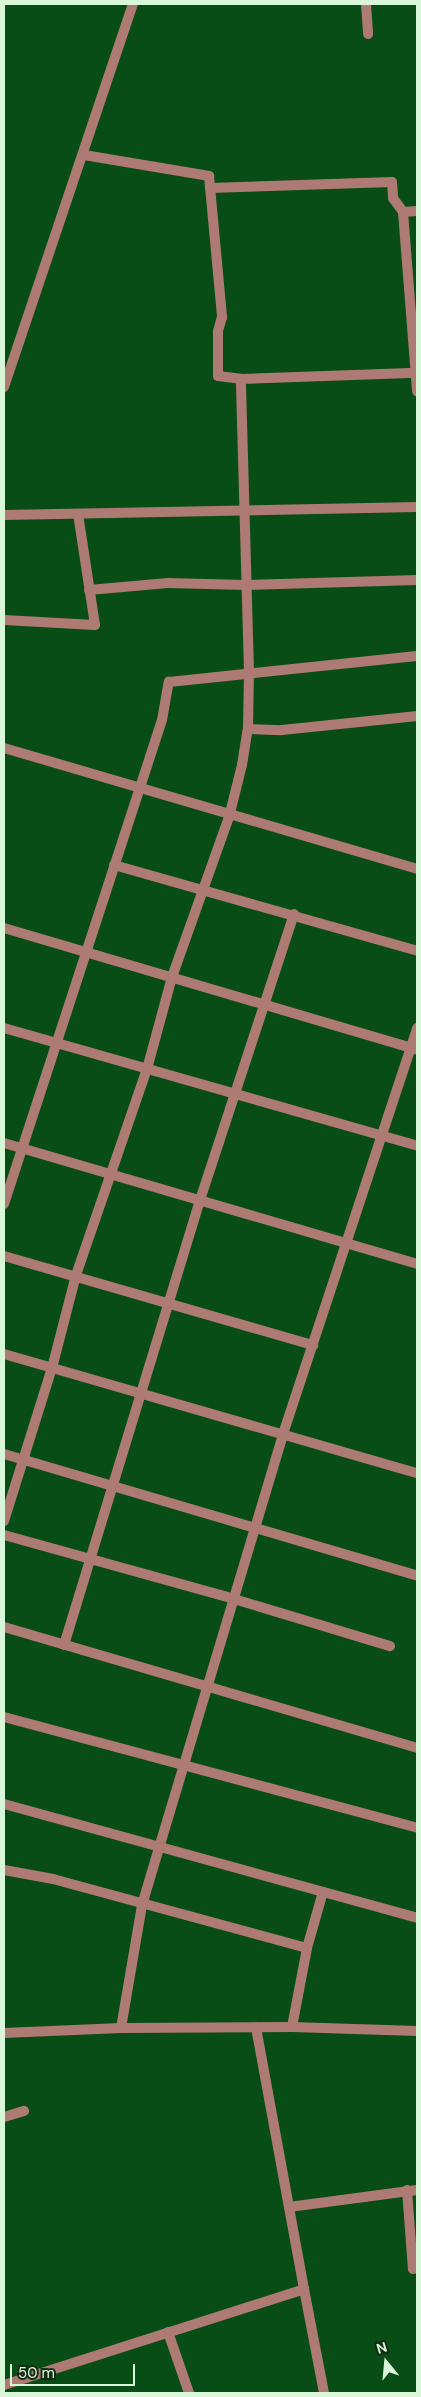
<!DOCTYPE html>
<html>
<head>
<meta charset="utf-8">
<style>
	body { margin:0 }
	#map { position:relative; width:421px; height:2397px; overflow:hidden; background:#084c16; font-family:"DM Sans",sans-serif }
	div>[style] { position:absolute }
	.minor>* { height:10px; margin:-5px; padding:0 5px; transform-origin:5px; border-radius:5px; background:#ae7a74 }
	.tertiary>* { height:10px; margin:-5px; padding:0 5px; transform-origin:5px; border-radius:5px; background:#ae7a74 }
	span { translate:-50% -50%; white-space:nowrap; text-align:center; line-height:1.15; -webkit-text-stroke:5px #122c14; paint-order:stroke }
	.frame { position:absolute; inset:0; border:5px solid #d7f7d8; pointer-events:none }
	.north { position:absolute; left:361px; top:2337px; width:50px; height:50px; -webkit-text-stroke:4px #122c14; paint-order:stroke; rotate:343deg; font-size:14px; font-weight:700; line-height:20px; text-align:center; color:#d7f7d8 }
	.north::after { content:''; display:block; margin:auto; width:18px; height:22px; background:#d7f7d8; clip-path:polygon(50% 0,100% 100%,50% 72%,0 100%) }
	.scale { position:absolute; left:10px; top:2364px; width:125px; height:22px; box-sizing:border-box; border:2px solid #d7f7d8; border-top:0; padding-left:6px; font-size:15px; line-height:18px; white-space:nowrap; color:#d7f7d8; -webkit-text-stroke:4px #122c14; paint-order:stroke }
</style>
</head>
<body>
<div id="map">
	<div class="minor">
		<i style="left:366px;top:4px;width:30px;rotate:86deg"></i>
		<i style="left:84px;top:155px;width:127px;rotate:9.5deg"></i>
		<i style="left:209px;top:176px;width:142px;rotate:84.7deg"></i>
		<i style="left:222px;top:317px;width:15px;rotate:106deg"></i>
		<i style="left:218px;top:331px;width:45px;rotate:90deg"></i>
		<i style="left:218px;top:376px;width:23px;rotate:7deg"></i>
		<i style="left:241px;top:379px;width:176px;rotate:-2deg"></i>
		<i style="left:210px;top:188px;width:182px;rotate:-1.9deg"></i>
		<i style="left:392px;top:182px;width:16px;rotate:86deg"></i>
		<i style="left:393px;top:198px;width:17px;rotate:54deg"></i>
		<i style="left:403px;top:212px;width:180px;rotate:85.5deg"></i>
		<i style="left:403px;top:212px;width:14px;rotate:-4deg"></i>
		<i style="left:4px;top:515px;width:413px;rotate:-1.1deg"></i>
		<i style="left:89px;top:590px;width:79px;rotate:-5.1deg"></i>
		<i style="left:168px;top:583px;width:78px;rotate:1.5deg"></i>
		<i style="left:246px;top:585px;width:171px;rotate:-1.7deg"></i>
		<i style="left:4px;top:620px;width:91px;rotate:3.1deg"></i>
		<i style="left:95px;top:625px;width:112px;rotate:-98.7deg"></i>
		<i style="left:248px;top:729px;width:34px;rotate:2deg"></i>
		<i style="left:282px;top:730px;width:136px;rotate:-5.9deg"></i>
		<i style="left:4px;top:748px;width:430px;rotate:16.3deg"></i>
		<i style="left:114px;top:865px;width:315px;rotate:15.8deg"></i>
		<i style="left:4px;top:928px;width:429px;rotate:16.4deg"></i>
		<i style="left:4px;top:1028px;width:430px;rotate:15.9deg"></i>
		<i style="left:4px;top:1143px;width:430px;rotate:16.3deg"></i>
		<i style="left:4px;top:1204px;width:509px;rotate:-71.92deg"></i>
		<i style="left:162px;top:720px;width:39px;rotate:-80deg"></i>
		<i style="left:169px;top:682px;width:249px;rotate:-6deg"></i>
		<i style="left:4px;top:1256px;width:322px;rotate:16.1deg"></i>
		<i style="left:4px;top:1354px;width:430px;rotate:16.1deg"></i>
		<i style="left:4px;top:1454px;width:429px;rotate:16.4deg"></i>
		<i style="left:4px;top:1521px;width:160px;rotate:-72.6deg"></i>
		<i style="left:52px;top:1368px;width:96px;rotate:-75.5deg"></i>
		<i style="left:76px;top:1275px;width:218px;rotate:-71deg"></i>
		<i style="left:147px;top:1069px;width:95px;rotate:-74.8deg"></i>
		<i style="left:172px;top:977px;width:170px;rotate:-70.4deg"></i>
		<i style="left:229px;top:817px;width:54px;rotate:-76deg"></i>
		<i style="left:242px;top:765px;width:36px;rotate:-81deg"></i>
		<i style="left:248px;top:729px;width:57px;rotate:-89deg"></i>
		<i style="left:249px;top:672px;width:293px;rotate:-91.6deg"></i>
		<i style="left:4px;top:1535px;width:239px;rotate:15.5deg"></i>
		<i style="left:234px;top:1599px;width:163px;rotate:16.8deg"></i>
		<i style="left:4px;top:1627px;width:430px;rotate:16.3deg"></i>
		<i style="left:64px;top:1645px;width:465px;rotate:-73deg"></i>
		<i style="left:200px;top:1200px;width:301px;rotate:-71.8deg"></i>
		<i style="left:4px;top:1717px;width:428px;rotate:15deg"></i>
		<i style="left:4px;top:1804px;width:428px;rotate:15.4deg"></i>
		<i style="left:4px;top:1870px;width:50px;rotate:10.4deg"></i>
		<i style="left:53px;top:1879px;width:263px;rotate:15.2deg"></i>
		<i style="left:292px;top:2027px;width:80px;rotate:-79.2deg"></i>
		<i style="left:307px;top:1948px;width:58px;rotate:-74.1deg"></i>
		<i style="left:121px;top:2028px;width:125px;rotate:-80.3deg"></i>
		<i style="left:142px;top:1905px;width:59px;rotate:-73.4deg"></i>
		<i style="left:159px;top:1848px;width:432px;rotate:-73.3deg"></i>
		<i style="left:283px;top:1434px;width:428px;rotate:-71.7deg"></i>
		<i style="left:4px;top:2033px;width:117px;rotate:-2.4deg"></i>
		<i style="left:121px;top:2028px;width:171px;rotate:-0.3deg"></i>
		<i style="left:292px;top:2027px;width:125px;rotate:1.8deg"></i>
		<i style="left:4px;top:2117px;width:21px;rotate:-17deg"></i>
		<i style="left:407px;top:2190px;width:79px;rotate:85.7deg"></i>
		<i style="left:413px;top:2269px;width:4px;rotate:-14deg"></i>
		<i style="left:289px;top:2207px;width:129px;rotate:-7.6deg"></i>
		<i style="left:304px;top:2289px;width:106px;rotate:79.1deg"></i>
		<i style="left:168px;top:2332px;width:65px;rotate:71deg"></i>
		<i style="left:4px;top:2385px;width:315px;rotate:-17.7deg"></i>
		<i style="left:304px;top:2289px;width:266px;rotate:-100.4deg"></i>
	</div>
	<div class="tertiary">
		<i style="left:4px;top:387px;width:404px;rotate:-71.4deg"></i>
	</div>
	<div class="frame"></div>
	<div class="north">N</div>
	<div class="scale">50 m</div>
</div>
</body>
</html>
